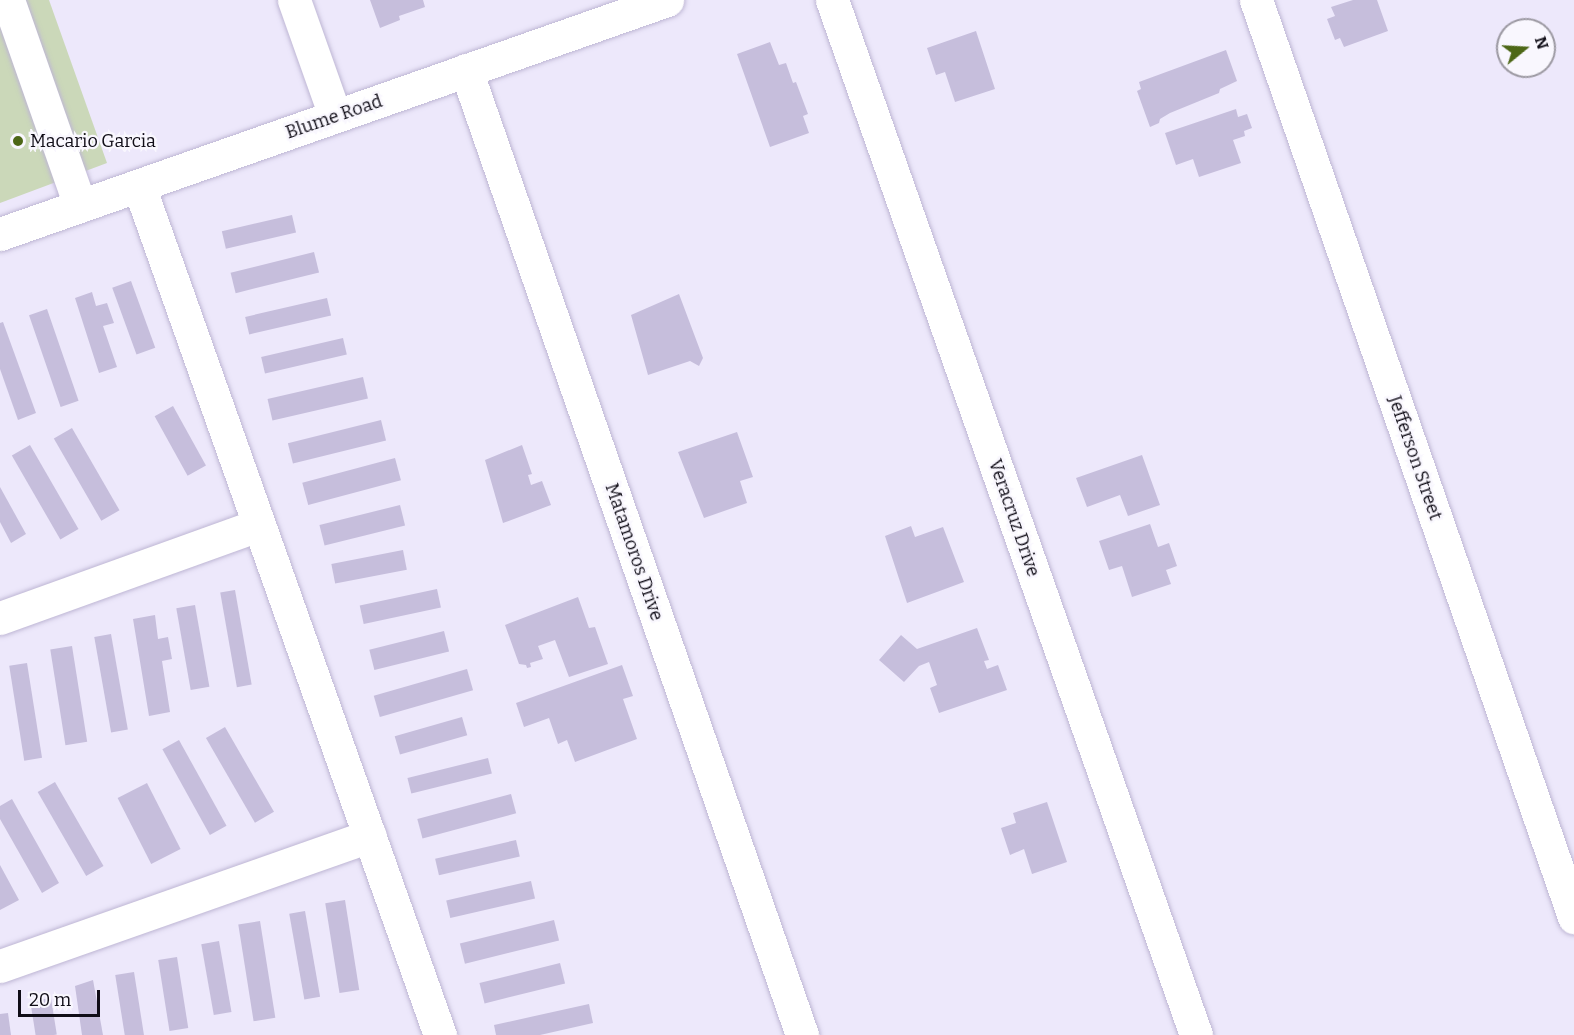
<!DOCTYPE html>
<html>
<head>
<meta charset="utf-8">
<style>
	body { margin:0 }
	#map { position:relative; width:1574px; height:1035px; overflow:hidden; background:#ede8fb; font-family:Bitter,serif }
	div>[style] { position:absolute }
	.green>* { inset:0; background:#cbd8b9 }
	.building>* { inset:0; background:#c6bedc; transform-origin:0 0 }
	.roads { filter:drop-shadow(0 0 2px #beb6d4) drop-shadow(0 0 2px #beb6d4) }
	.minor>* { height:33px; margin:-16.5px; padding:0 16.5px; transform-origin:16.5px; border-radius:16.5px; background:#fff }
	.dots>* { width:16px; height:16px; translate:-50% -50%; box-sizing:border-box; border:3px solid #f9f7fe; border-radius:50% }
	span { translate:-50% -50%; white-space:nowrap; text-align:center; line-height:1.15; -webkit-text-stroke:4.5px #f9f7fe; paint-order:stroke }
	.street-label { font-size:18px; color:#100d17 }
	.poi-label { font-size:18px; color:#100d17 }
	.left { translate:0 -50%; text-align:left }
	.north { position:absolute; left:1496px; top:18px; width:60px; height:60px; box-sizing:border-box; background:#f9f7fe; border:2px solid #9c99a2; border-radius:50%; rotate:72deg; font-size:16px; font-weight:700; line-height:24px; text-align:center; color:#100d17 }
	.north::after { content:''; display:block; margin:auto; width:21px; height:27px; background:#4d6717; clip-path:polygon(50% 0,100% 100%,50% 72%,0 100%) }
	.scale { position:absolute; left:18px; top:990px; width:82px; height:27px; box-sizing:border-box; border:3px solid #100d17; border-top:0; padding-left:8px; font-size:18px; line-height:21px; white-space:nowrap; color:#100d17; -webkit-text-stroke:4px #f9f7fe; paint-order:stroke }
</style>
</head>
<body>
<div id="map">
	<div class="green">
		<i style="clip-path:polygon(0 0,49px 0,107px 163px,0 203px)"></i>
	</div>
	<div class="building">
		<i style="clip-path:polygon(370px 0,423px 0,425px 7px,399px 16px,400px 20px,380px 28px)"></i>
		<i style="clip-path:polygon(1353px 0,1377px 0,1388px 31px,1344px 47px,1340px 38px,1335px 40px,1327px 19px,1335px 16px,1331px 7px)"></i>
		<i style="clip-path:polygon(976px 31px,995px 89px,955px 102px,945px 72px,936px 75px,927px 48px)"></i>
		<i style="clip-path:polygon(770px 42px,779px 65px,786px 63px,793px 83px,796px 82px,808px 114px,803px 116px,809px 133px,770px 147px,737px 54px)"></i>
		<i style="clip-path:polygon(1226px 50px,1237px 81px,1220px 89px,1219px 93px,1170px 113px,1160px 119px,1159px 123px,1150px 127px,1137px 91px,1141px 89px,1139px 82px)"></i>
		<i style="clip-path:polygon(1236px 109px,1238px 117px,1247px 114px,1252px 128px,1244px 131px,1245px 136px,1233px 140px,1241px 163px,1199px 177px,1193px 159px,1176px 165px,1165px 133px)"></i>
		<i style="left:292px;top:215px;width:18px;height:72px;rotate:77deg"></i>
		<i style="left:314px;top:252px;width:21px;height:86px;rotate:76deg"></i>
		<i style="left:131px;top:281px;width:71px;height:20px;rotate:70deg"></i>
		<i style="clip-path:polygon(92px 292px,96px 306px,107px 303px,114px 323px,103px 326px,117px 367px,99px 373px,75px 298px)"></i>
		<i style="clip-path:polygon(679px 294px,703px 358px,699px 366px,690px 361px,648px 375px,631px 315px)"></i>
		<i style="left:327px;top:298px;width:18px;height:84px;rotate:77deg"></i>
		<i style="left:47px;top:309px;width:97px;height:19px;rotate:71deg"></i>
		<i style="clip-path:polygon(3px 322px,36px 413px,18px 420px,0 369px,0 323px)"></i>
		<i style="left:343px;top:338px;width:17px;height:84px;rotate:77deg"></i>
		<i style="left:363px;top:377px;width:22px;height:98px;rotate:77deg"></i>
		<i style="left:173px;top:406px;width:68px;height:21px;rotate:61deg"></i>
		<i style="left:381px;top:420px;width:21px;height:96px;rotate:76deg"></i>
		<i style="left:72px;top:428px;width:95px;height:21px;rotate:60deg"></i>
		<i style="clip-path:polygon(737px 432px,753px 477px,740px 481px,747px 503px,704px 518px,678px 452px)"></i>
		<i style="left:30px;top:445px;width:97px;height:21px;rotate:60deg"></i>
		<i style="clip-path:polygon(522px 445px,532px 474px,528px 475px,531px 485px,542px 481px,551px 505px,503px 523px,485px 460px)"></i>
		<i style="clip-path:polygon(1142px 455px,1160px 505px,1128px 516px,1120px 495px,1087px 507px,1076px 478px)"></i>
		<i style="left:395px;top:458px;width:23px;height:96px;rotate:75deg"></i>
		<i style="clip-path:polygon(0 487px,26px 534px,11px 543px,0 522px)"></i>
		<i style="left:400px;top:505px;width:21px;height:83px;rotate:76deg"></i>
		<i style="clip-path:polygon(1150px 524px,1158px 547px,1169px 543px,1177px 566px,1166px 570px,1171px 584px,1132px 597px,1122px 566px,1109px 570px,1099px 541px)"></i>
		<i style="clip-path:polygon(911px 526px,915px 537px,943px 527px,964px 582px,907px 603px,885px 536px)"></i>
		<i style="left:403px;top:550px;width:20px;height:73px;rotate:79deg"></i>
		<i style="left:437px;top:589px;width:19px;height:79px;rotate:78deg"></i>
		<i style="left:235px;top:590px;width:96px;height:15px;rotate:80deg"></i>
		<i style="clip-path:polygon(578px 597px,589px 628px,595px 627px,608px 664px,569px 677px,555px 640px,538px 646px,543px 659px,530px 663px,531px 667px,527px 668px,526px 665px,519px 664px,505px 625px)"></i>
		<i style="left:195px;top:605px;width:83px;height:19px;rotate:80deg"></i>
		<i style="clip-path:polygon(155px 615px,158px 639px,168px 637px,172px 659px,162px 661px,170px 712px,149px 716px,133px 619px)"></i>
		<i style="clip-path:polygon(977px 628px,989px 660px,984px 661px,987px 669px,998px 665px,1007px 690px,939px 713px,930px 688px,937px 685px,929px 662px,919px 666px,904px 682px,879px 660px,901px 635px,917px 649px)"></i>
		<i style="left:444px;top:631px;width:21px;height:77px;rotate:76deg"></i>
		<i style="left:111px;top:634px;width:97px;height:17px;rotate:80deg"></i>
		<i style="left:72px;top:646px;width:97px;height:22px;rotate:81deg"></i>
		<i style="left:27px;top:663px;width:96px;height:18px;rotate:81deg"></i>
		<i style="clip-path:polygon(622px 665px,633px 696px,623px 699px,637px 739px,575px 762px,567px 740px,558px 744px,549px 718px,524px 727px,516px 703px)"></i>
		<i style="left:467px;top:669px;width:22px;height:97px;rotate:74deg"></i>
		<i style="left:462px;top:717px;width:19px;height:70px;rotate:74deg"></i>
		<i style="left:225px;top:727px;width:98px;height:22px;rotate:60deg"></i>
		<i style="left:179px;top:740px;width:98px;height:19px;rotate:61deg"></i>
		<i style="left:488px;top:758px;width:16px;height:83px;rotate:76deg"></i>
		<i style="left:55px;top:782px;width:97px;height:20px;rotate:60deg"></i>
		<i style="left:147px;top:783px;width:74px;height:33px;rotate:63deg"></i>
		<i style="left:511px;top:794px;width:20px;height:97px;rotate:75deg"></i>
		<i style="clip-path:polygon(12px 799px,59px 883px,42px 893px,0 819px,0 806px)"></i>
		<i style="clip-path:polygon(1047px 802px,1067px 862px,1032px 874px,1024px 849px,1010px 855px,1001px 828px,1016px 823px,1013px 813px)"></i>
		<i style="left:516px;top:840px;width:17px;height:83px;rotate:77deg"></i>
		<i style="clip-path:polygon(0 865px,19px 900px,0 910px)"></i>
		<i style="left:531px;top:881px;width:18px;height:87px;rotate:77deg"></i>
		<i style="left:345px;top:900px;width:91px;height:20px;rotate:81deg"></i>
		<i style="left:305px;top:911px;width:87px;height:16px;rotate:80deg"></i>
		<i style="left:554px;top:920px;width:21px;height:97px;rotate:76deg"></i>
		<i style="left:260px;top:921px;width:98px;height:22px;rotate:81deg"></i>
		<i style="left:219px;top:941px;width:72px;height:18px;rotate:80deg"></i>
		<i style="left:177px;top:957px;width:72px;height:19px;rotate:81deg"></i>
		<i style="left:560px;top:963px;width:21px;height:83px;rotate:76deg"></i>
		<i style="left:134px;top:972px;width:64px;height:19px;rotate:81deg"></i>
		<i style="clip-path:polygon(93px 980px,103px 1035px,82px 1035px,75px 986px)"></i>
		<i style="left:51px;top:998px;width:37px;height:21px;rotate:81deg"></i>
		<i style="clip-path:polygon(589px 1004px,593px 1023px,540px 1035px,496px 1035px,494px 1025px)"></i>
		<i style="clip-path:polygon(8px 1013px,11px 1035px,0 1035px,0 1014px)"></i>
	</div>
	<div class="roads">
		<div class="minor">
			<i style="left:8px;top:0;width:218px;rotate:70.7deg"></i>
			<i style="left:294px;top:0;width:123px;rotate:70.5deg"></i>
			<i style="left:832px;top:0;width:1097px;rotate:70.62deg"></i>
			<i style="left:1256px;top:0;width:971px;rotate:70.87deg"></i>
			<i style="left:466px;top:70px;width:1022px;rotate:70.8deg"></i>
			<i style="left:139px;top:186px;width:901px;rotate:70.48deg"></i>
			<i style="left:0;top:234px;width:707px;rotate:-19.33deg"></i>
			<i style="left:0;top:618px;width:275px;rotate:-19.8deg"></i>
			<i style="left:0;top:966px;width:392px;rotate:-19.4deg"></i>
		</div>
	</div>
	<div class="dots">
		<i style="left:18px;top:141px;background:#4d6717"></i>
	</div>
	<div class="street-label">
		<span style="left:334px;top:117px;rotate:-19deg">Blume Road</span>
		<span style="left:1415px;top:458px;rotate:71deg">Jefferson Street</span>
		<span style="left:1014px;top:518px;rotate:71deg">Veracruz Drive</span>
		<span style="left:634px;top:552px;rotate:71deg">Matamoros Drive</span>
	</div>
	<div class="poi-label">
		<span class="left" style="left:30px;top:141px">Macario Garcia</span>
	</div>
	<div class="north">N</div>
	<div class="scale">20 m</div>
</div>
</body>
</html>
